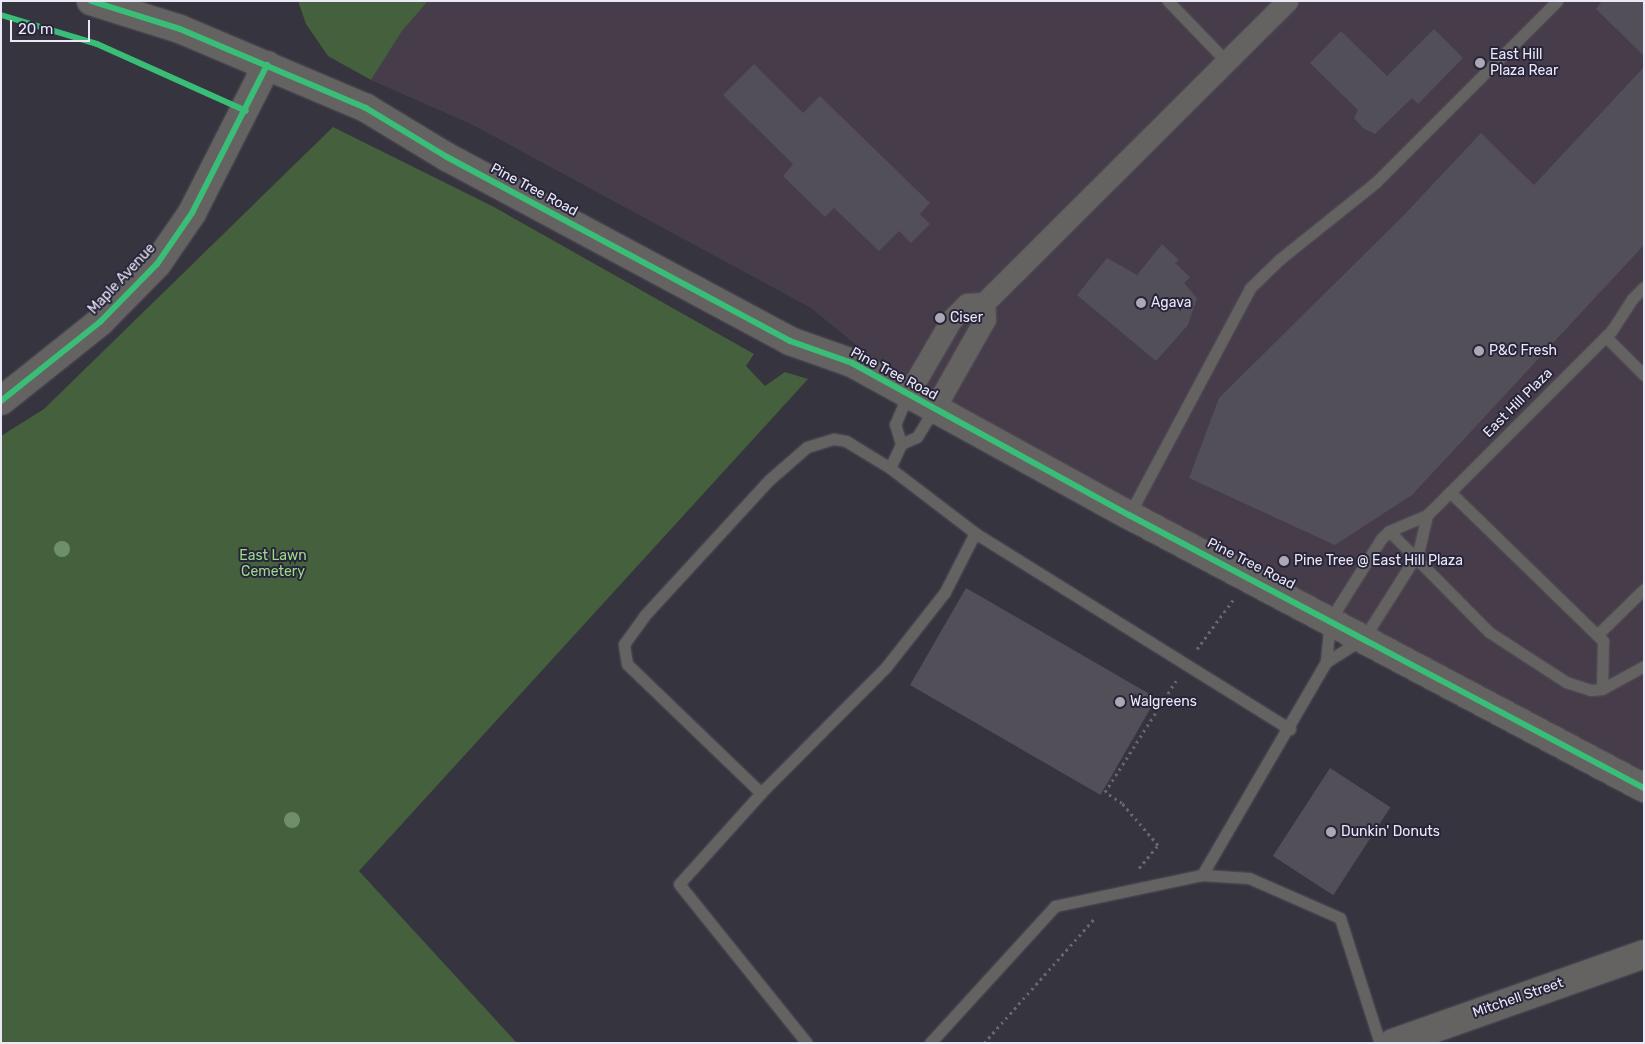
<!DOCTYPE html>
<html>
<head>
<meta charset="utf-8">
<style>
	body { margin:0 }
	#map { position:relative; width:1645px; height:1044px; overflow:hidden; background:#36343f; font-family:Rubik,sans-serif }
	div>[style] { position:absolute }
	.commercial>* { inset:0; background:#473c49 }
	.green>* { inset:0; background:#44603c }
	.building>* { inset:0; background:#534f58; transform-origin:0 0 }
	.path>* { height:3px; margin-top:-1.5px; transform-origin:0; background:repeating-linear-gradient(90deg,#69676a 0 2.5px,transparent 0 6.5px) }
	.roads { filter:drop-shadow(0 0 1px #54525b) drop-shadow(0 0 1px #54525b) }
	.service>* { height:11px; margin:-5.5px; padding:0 5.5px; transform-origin:5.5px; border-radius:5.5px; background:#656362 }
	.minor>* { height:21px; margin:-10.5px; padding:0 10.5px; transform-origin:10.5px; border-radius:10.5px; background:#656362 }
	.tertiary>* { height:28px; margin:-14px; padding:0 14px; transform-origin:14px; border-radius:14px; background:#656362 }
	.cycleway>* { height:6px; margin:-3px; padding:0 3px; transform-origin:3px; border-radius:3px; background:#3abd76 }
	.trees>* { width:16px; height:16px; margin:-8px; border-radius:50%; background:#6f8f68 }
	.dots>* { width:14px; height:14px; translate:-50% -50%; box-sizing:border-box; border:2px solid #28253a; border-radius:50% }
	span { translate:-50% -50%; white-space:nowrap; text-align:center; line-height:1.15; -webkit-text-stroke:4px #28253a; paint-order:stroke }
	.poi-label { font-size:14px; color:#eae8f6 }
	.left { translate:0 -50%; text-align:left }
	.street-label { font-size:14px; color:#eae8f6 }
	.park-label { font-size:14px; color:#9dda8a }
	.frame { position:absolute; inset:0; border:2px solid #eae8f6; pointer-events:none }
	.scale { position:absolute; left:10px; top:20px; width:80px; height:22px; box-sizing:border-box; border:2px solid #eae8f6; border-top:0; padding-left:6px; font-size:15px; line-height:18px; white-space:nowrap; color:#eae8f6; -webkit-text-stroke:4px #28253a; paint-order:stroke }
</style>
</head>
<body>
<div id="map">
	<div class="commercial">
		<i style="clip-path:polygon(428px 1px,1644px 1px,1644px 788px,934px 409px,811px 308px,473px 125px,371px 80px,402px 31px)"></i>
	</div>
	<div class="green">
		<i style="clip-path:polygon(298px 1px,428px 1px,402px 31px,371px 80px,328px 56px,306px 24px)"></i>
		<i style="clip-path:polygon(333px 127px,494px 207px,754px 354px,746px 366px,765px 386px,785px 372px,808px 379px,359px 871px,517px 1043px,1px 1043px,1px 436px,44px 409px)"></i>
	</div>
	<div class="building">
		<i style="clip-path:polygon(1602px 1px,1644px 1px,1644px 56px,1596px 9px)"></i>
		<i style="clip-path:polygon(1434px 29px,1463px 58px,1418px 104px,1412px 98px,1375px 134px,1363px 128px,1354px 118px,1358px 110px,1310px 63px,1341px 31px,1387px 76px)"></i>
		<i style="clip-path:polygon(754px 64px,803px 113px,820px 96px,930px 203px,920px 214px,930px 224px,911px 243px,899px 231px,879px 251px,834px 208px,825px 217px,783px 176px,793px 164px,723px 95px)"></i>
		<i style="clip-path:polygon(1644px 67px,1644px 245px,1412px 495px,1335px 545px,1189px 478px,1219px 398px,1403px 216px,1481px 133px,1534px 185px)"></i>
		<i style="clip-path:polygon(1162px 244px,1179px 260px,1175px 263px,1190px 277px,1184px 283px,1197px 298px,1188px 325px,1156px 361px,1077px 295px,1107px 258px,1137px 275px)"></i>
		<i style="left:966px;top:588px;width:220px;height:112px;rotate:30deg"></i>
		<i style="left:1330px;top:768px;width:72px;height:105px;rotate:33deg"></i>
	</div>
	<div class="path">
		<i style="left:1197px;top:649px;width:61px;rotate:-53.7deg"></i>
		<i style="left:1139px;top:868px;width:30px;rotate:-50deg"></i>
		<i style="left:1158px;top:845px;width:55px;rotate:-130.6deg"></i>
		<i style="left:1122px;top:803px;width:20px;rotate:-147deg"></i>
		<i style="left:1105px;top:792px;width:132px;rotate:-57.4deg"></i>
		<i style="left:984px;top:1043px;width:167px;rotate:-48.4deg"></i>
	</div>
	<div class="roads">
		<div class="service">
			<i style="left:1168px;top:1px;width:85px;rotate:46deg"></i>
			<i style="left:1606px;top:337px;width:54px;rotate:45deg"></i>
			<i style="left:908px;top:394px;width:33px;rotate:113deg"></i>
			<i style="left:895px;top:424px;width:21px;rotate:73deg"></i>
			<i style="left:901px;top:444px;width:17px;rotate:-24deg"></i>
			<i style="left:917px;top:437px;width:33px;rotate:-59deg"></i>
			<i style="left:890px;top:468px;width:26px;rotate:-65deg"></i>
			<i style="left:1450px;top:492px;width:214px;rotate:44.2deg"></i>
			<i style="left:1603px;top:641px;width:48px;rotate:91.2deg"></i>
			<i style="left:1129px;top:515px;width:257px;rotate:-61.9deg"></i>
			<i style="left:1250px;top:288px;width:42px;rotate:-44deg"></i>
			<i style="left:1280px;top:259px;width:123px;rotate:-38.7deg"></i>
			<i style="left:1376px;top:182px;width:256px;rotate:-45deg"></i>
			<i style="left:1427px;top:515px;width:37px;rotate:103deg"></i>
			<i style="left:1419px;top:551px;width:103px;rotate:122.3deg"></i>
			<i style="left:1364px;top:638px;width:45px;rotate:147.7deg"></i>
			<i style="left:1326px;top:662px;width:42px;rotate:-84.6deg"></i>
			<i style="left:1330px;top:620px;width:96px;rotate:-57.8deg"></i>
			<i style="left:1381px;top:539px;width:11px;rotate:-45deg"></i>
			<i style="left:1389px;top:531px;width:41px;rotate:-22.8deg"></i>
			<i style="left:1427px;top:515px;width:262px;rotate:-45deg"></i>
			<i style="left:1612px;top:330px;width:37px;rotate:-57deg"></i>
			<i style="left:1632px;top:299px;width:17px;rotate:-45deg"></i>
			<i style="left:1389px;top:531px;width:142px;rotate:45.3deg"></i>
			<i style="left:1489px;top:632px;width:92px;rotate:33deg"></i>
			<i style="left:1566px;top:682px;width:26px;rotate:18deg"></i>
			<i style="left:1591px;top:690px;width:11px;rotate:-5deg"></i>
			<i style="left:1602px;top:689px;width:48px;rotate:-28.7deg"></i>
			<i style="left:975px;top:533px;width:371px;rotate:31.9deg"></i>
			<i style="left:1597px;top:635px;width:66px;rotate:-44.4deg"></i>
			<i style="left:761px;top:793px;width:186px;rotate:-136.1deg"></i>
			<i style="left:627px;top:664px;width:20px;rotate:-99deg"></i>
			<i style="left:624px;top:644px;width:34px;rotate:-54deg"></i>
			<i style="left:644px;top:616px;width:185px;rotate:-47.4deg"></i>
			<i style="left:769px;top:480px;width:50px;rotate:-41deg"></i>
			<i style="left:807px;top:447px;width:28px;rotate:-17deg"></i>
			<i style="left:834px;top:439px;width:12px;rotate:9deg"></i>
			<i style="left:846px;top:441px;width:52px;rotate:31.5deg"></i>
			<i style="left:890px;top:468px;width:107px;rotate:37.4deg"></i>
			<i style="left:975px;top:533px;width:66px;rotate:117deg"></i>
			<i style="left:945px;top:592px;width:95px;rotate:128.2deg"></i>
			<i style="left:886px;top:667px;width:177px;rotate:134.8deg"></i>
			<i style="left:761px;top:793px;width:122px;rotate:132deg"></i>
			<i style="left:679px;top:884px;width:204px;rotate:51.2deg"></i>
			<i style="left:1202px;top:875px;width:47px;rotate:3.7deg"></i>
			<i style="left:1249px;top:878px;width:99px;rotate:23.7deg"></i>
			<i style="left:1340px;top:918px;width:131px;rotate:72.3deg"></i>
			<i style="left:930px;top:1043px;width:185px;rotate:-47.6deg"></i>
			<i style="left:1055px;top:906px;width:150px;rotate:-11.9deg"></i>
			<i style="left:1202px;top:875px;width:246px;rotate:-59.8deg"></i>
		</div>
		<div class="minor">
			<i style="left:984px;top:303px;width:428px;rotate:-44.9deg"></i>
			<i style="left:908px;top:394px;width:86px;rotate:-59.8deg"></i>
			<i style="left:951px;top:320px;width:23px;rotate:-45deg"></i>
			<i style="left:967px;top:304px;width:17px;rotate:-3deg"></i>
			<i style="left:984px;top:303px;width:16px;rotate:86deg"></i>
			<i style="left:985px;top:319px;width:103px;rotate:119.5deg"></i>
		</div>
		<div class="tertiary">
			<i style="left:91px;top:1px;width:93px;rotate:17.5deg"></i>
			<i style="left:180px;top:29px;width:202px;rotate:23deg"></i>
			<i style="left:366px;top:108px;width:95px;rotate:31.2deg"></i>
			<i style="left:447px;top:157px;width:389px;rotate:28.2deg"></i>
			<i style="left:790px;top:341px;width:66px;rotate:19.5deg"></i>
			<i style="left:852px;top:363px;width:316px;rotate:28.8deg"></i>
			<i style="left:1129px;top:515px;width:583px;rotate:27.93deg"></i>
			<i style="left:1px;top:401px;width:127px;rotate:-38.6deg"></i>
			<i style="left:100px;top:322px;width:81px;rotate:-45.5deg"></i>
			<i style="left:157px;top:264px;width:62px;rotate:-55.5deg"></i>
			<i style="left:192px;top:213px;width:166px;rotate:-63.1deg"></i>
			<i style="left:1393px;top:1043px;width:266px;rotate:-19.5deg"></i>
		</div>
	</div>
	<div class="cycleway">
		<i style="left:91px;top:1px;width:93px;rotate:17.5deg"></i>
		<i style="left:180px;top:29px;width:202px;rotate:23deg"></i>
		<i style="left:366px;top:108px;width:95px;rotate:31.2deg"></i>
		<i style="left:447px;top:157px;width:389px;rotate:28.2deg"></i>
		<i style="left:790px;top:341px;width:66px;rotate:19.5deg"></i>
		<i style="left:852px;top:363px;width:316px;rotate:28.8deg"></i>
		<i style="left:1129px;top:515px;width:583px;rotate:27.93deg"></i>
		<i style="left:1px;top:15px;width:100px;rotate:16.8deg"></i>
		<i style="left:97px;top:44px;width:163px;rotate:24.2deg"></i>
		<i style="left:1px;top:401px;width:127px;rotate:-38.6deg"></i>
		<i style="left:100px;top:322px;width:81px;rotate:-45.5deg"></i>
		<i style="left:157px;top:264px;width:62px;rotate:-55.5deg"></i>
		<i style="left:192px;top:213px;width:166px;rotate:-63.1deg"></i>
	</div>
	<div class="trees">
		<i style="left:62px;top:549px"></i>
		<i style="left:292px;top:820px"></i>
	</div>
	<div class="dots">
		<i style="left:1480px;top:63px;background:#aba9b6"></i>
		<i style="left:1141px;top:303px;background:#aba9b6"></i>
		<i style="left:940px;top:318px;background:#aba9b6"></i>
		<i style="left:1479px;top:351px;background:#aba9b6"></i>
		<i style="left:1284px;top:561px;background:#aba9b6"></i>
		<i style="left:1120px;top:702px;background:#aba9b6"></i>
		<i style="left:1331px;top:832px;background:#aba9b6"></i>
	</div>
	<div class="poi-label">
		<span class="left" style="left:1490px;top:63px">East Hill<br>Plaza Rear</span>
		<span class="left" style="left:1151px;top:303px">Agava</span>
		<span class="left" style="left:950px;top:318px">Ciser</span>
		<span class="left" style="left:1489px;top:351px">P&amp;C Fresh</span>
		<span class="left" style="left:1294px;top:561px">Pine Tree @ East Hill Plaza</span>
		<span class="left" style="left:1130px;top:702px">Walgreens</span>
		<span class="left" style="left:1341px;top:832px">Dunkin' Donuts</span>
	</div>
	<div class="street-label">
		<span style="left:534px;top:190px;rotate:28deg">Pine Tree Road</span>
		<span style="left:122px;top:279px;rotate:-47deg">Maple Avenue</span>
		<span style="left:894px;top:374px;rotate:28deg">Pine Tree Road</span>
		<span style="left:1518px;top:403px;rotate:-45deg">East Hill Plaza</span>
		<span style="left:1251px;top:564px;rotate:27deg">Pine Tree Road</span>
		<span style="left:1518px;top:998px;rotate:-19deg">Mitchell Street</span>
	</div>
	<div class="park-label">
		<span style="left:273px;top:564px">East Lawn<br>Cemetery</span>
	</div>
	<div class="frame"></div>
	<div class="scale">20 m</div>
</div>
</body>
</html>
